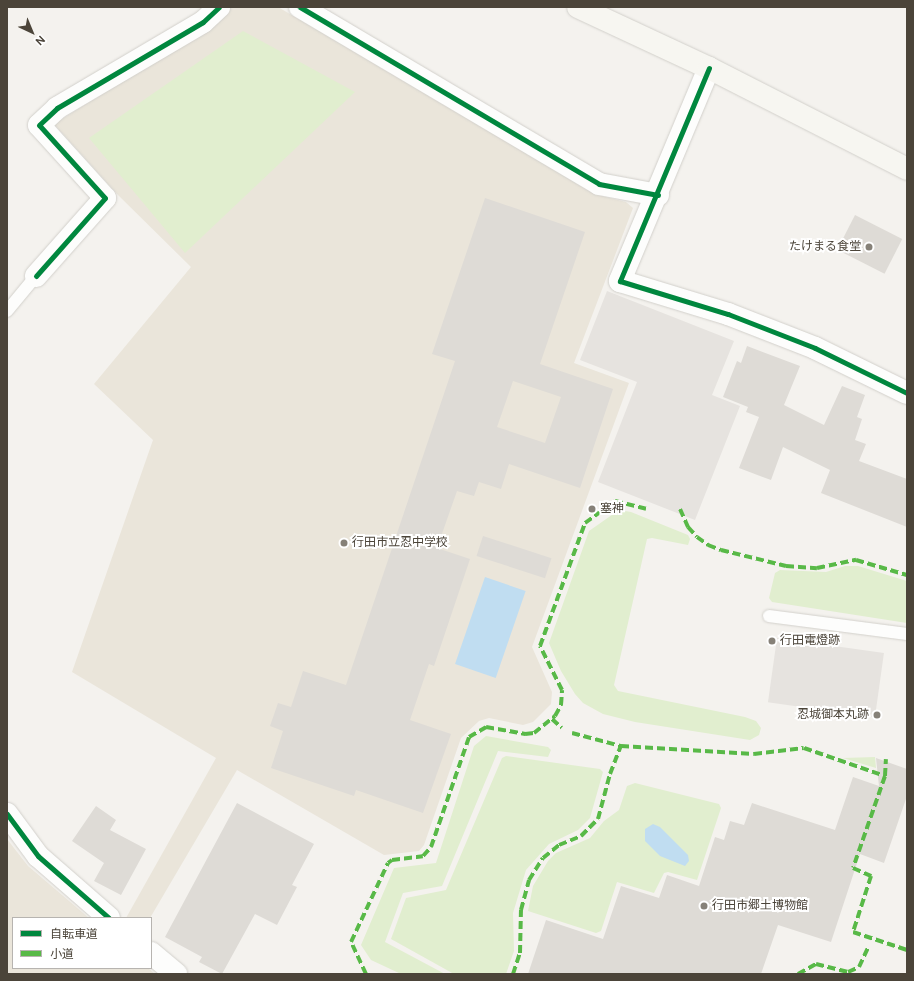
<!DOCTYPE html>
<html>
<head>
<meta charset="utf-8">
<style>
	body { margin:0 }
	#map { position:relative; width:914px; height:981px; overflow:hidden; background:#f4f2ee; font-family:"DM Sans","Noto Sans JP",sans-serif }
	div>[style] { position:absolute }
	.education>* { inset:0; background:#eae5da }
	.green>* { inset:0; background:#e1eecf }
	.parking>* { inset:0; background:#e6e3df; transform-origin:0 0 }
	.water>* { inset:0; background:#c0ddf1; transform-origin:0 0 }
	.building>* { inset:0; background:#dedbd6; transform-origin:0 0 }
	.roads { filter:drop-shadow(0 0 1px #d2d0cb) drop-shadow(0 0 1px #d2d0cb) }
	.lane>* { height:12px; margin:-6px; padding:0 6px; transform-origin:6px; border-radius:6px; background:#fdfdfc }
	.street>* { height:22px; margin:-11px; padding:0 11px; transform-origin:11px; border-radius:11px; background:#fdfdfc }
	.secondary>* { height:22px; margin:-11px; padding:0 11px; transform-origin:11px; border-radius:11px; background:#f7f6f1 }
	.quiet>* { height:4px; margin-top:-2px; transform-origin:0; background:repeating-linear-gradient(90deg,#58b947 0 8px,transparent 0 12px) }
	.cycleway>* { height:5px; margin:-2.5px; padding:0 2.5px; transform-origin:2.5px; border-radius:2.5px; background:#00873e }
	.dots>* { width:11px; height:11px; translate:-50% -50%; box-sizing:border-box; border:2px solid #fff; border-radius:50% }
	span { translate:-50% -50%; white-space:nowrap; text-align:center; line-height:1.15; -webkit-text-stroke:4px #fff; paint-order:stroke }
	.poi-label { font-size:12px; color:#4b4439 }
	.right { translate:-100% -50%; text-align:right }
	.left { translate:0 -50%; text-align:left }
	.frame { position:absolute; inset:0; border:8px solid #4b4439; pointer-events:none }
	.legend { position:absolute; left:12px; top:917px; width:140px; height:52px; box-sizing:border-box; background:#fff; border:1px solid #b7b4b0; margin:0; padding:5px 7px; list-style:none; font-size:12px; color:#4b4439 }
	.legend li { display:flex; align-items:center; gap:8px; height:20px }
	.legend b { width:20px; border:1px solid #b7b4b0 }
	.north { position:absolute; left:12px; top:12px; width:40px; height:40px; -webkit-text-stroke:3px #fff; paint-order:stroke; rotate:136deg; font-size:11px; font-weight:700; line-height:16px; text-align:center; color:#4b4439 }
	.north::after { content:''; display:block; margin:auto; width:14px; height:18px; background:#4b4439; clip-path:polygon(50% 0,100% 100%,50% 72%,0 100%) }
</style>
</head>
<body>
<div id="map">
	<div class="education">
		<i style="clip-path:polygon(230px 7px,278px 7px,594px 194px,626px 202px,633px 208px,574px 363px,629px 383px,532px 647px,552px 692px,551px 704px,533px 722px,523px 725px,489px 718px,479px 721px,461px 738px,424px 845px,419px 851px,384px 855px,237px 770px,150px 918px,126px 918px,216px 758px,72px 672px,153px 440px,94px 384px,191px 267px,117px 194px,54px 124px,208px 28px)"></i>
		<i style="clip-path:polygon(7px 839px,28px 866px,89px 918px,13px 918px,13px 968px,148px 968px,155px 974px,7px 974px)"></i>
	</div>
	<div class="green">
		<i style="clip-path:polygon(243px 31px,355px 92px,185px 253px,89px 138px)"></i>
		<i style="clip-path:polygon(619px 510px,631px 512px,688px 535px,690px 539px,688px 545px,652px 538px,647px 539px,614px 685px,618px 691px,745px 717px,756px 721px,761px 728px,759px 735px,750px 740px,635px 722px,603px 714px,583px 703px,575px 694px,561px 671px,549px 643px,589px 531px)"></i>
		<i style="clip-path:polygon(845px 566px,858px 566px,907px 581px,907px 623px,785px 604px,772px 602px,769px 598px,775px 573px,780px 570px,826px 572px)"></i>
		<i style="clip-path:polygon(486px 736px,548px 747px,551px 750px,548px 757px,498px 751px,442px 886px,403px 893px,385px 942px,445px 974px,401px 974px,371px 960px,361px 945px,394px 868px,436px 863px,474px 746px)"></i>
		<i style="clip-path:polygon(506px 756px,600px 769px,603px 772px,590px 818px,578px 830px,549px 844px,526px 870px,513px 913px,514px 951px,506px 974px,454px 974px,391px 939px,406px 898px,446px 890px,502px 758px)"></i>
		<i style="clip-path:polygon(875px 757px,876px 768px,843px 758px)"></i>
		<i style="clip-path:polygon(635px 783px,719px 804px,721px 808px,697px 880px,668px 872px,664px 873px,654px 893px,617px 882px,601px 931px,596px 933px,528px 911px,533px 886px,548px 861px,556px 853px,590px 838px,604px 821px,619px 810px,627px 786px)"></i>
	</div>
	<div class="parking">
		<i style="clip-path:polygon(607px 291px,734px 341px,712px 395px,740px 406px,695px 520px,598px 482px,637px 382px,580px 360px)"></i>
		<i style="left:777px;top:638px;width:108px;height:65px;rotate:8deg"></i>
	</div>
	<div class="water">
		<i style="left:485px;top:577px;width:43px;height:92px;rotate:19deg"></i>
		<i style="clip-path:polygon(653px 824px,660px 827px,688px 855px,689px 861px,685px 866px,660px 856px,645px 841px,645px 829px)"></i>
	</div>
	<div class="building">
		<i style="clip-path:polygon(evenodd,485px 198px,585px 232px,540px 364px,613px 389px,580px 488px,509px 464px,501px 489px,479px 482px,474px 496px,457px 491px,437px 548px,470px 559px,434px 666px,429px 664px,410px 720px,451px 734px,423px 813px,356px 790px,354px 796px,271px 768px,283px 731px,270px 726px,278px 703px,291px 707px,303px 671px,346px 685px,455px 361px,432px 354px,485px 198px,513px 381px,561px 397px,545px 443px,497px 427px,513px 381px)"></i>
		<i style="left:855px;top:215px;width:53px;height:39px;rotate:27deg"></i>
		<i style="clip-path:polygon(747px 346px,800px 366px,784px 405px,824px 425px,842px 386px,865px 395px,857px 417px,862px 419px,855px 440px,866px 444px,859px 461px,907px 479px,907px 527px,821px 493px,830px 470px,783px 447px,771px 480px,739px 468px,759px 417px,746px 412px,748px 407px,723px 397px,737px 361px,741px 363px)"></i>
		<i style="left:483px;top:536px;width:72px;height:21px;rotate:18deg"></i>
		<i style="clip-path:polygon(876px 758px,907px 769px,907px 796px,884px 863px,860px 854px,831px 942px,778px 925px,761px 974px,528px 974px,546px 920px,603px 939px,621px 886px,659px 898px,667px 875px,699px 886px,715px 837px,724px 840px,730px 821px,744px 825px,752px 803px,835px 830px,853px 777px,879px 786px)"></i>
		<i style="clip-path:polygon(237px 803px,314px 844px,292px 885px,297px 887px,277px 925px,255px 914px,222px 974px,199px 962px,202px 957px,165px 937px)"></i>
		<i style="clip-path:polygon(96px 806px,116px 820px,110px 830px,146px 849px,121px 895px,94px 881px,104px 863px,72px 841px)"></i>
	</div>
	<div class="roads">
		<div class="lane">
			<i style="left:7px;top:311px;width:45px;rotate:-50.4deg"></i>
			<i style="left:769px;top:616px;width:139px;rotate:7.4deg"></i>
		</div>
		<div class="street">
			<i style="left:300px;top:7px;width:347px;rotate:30.6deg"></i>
			<i style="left:599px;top:184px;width:60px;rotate:10.6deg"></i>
			<i style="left:709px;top:68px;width:231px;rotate:112.7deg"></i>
			<i style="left:620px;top:281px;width:113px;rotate:17deg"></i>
			<i style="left:728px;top:314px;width:93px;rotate:21.3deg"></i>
			<i style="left:815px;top:348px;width:102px;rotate:26.1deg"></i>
			<i style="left:36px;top:276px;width:104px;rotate:-48.5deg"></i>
			<i style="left:105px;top:198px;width:98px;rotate:-132.1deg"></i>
			<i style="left:39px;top:125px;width:25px;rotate:-43deg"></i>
			<i style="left:57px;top:108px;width:169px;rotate:-30.5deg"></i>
			<i style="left:203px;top:22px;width:22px;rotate:-43deg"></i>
			<i style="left:7px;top:814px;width:52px;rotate:53.6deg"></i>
			<i style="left:38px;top:856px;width:94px;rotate:41.1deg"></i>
			<i style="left:151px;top:953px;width:33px;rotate:40deg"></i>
		</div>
		<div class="secondary">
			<i style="left:578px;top:7px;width:145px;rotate:25deg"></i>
			<i style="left:709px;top:68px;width:222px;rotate:27deg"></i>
		</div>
	</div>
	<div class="quiet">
		<i style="left:680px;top:509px;width:20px;rotate:66deg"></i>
		<i style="left:688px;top:527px;width:13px;rotate:48deg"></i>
		<i style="left:697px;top:537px;width:14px;rotate:36deg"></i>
		<i style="left:708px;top:545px;width:14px;rotate:21deg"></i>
		<i style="left:721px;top:550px;width:67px;rotate:13.8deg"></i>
		<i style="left:786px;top:566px;width:31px;rotate:4deg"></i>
		<i style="left:817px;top:568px;width:40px;rotate:-12deg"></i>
		<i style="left:856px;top:560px;width:53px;rotate:16.4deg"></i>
		<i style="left:552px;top:719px;width:13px;rotate:42deg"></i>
		<i style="left:572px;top:733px;width:51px;rotate:14.9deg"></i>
		<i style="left:885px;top:776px;width:17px;rotate:-87deg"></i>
		<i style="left:366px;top:974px;width:35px;rotate:-115deg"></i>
		<i style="left:351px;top:942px;width:87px;rotate:-64.9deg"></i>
		<i style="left:388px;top:863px;width:5px;rotate:-37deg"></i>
		<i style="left:392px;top:860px;width:31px;rotate:-7deg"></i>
		<i style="left:423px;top:856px;width:12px;rotate:-48deg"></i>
		<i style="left:431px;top:847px;width:116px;rotate:-70.9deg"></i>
		<i style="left:469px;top:737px;width:20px;rotate:-30deg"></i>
		<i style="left:486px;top:727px;width:40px;rotate:10deg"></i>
		<i style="left:525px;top:734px;width:9px;rotate:-6deg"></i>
		<i style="left:534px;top:733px;width:27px;rotate:-39deg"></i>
		<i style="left:555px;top:716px;width:13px;rotate:-61deg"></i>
		<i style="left:561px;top:705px;width:15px;rotate:-86deg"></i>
		<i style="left:562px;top:690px;width:49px;rotate:-116.6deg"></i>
		<i style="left:540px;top:646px;width:131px;rotate:-69.9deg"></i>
		<i style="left:585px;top:523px;width:37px;rotate:-36deg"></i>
		<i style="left:615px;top:501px;width:32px;rotate:14deg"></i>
		<i style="left:513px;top:974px;width:22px;rotate:-72deg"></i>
		<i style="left:520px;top:953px;width:43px;rotate:-88.7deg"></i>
		<i style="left:521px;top:910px;width:31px;rotate:-75deg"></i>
		<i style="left:529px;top:880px;width:26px;rotate:-58deg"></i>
		<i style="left:543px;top:858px;width:21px;rotate:-39deg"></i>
		<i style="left:559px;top:845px;width:24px;rotate:-22deg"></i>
		<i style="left:581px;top:836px;width:24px;rotate:-45deg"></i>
		<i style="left:598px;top:819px;width:47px;rotate:-75.1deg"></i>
		<i style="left:610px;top:774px;width:30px;rotate:-69deg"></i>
		<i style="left:621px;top:746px;width:133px;rotate:3.4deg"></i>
		<i style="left:754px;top:754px;width:50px;rotate:-6.8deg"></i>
		<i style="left:804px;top:748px;width:86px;rotate:19.1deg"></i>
		<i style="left:885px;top:776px;width:97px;rotate:109.2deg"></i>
		<i style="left:853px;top:868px;width:20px;rotate:24deg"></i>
		<i style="left:871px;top:876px;width:59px;rotate:107.8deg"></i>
		<i style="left:853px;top:932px;width:57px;rotate:18.4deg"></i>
		<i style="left:798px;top:974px;width:21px;rotate:-29deg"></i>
		<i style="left:816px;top:964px;width:33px;rotate:14deg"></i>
		<i style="left:848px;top:972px;width:12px;rotate:-24deg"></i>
		<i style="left:859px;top:967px;width:23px;rotate:-65deg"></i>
	</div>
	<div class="cycleway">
		<i style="left:300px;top:7px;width:347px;rotate:30.6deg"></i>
		<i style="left:599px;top:184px;width:60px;rotate:10.6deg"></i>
		<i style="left:709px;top:68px;width:231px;rotate:112.7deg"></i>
		<i style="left:620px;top:281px;width:113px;rotate:17deg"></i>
		<i style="left:728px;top:314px;width:93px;rotate:21.3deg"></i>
		<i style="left:815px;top:348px;width:102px;rotate:26.1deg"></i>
		<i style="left:36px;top:276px;width:104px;rotate:-48.5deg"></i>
		<i style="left:105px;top:198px;width:98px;rotate:-132.1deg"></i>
		<i style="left:39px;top:125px;width:25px;rotate:-43deg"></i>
		<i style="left:57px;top:108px;width:169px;rotate:-30.5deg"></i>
		<i style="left:203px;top:22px;width:22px;rotate:-43deg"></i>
		<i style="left:7px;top:814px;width:52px;rotate:53.6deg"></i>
		<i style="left:38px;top:856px;width:94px;rotate:41.1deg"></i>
	</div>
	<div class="dots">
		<i style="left:869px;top:247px;background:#868178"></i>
		<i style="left:592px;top:509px;background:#868178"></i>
		<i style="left:344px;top:543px;background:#868178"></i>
		<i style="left:772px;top:641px;background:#868178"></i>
		<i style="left:877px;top:715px;background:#868178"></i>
		<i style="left:704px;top:906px;background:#868178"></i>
	</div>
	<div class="poi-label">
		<span class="right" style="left:861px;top:247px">たけまる食堂</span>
		<span class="left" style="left:600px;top:509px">塞神</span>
		<span class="left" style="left:352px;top:543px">行田市立忍中学校</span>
		<span class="left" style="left:780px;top:641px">行田電燈跡</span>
		<span class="right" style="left:869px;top:715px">忍城御本丸跡</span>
		<span class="left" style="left:712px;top:906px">行田市郷土博物館</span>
	</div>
	<div class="frame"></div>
	<ul class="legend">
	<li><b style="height:5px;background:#00873e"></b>自転車道</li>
	<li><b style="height:5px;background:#58b947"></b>小道</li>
	</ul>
	<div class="north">N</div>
</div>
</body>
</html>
